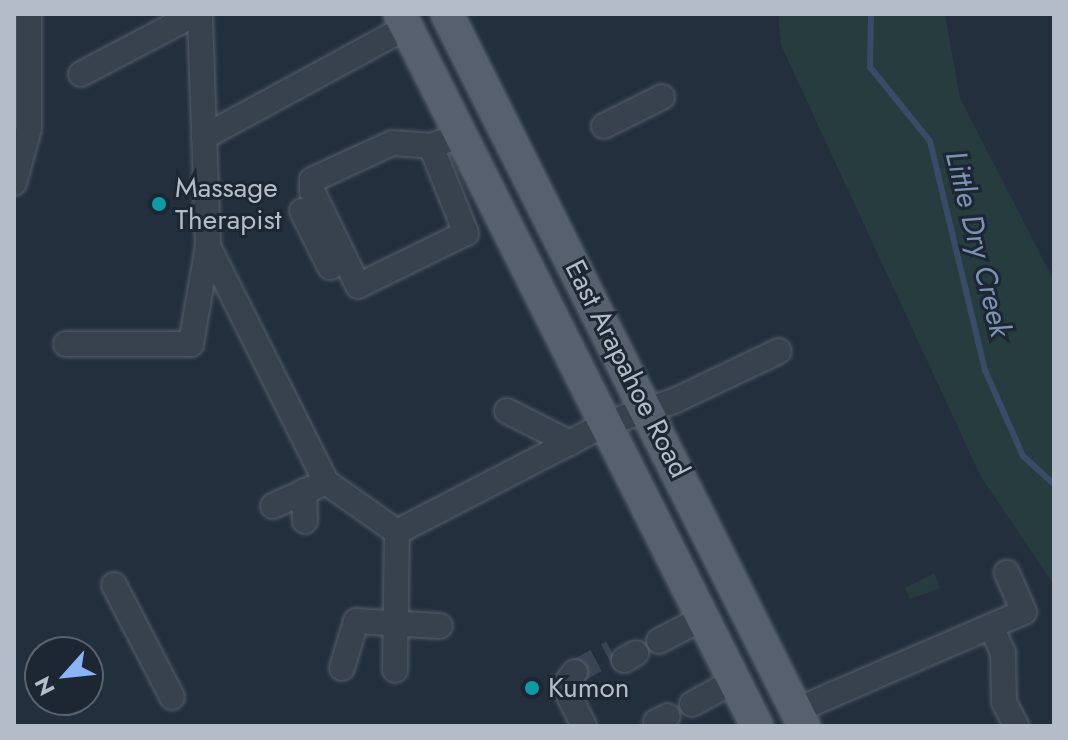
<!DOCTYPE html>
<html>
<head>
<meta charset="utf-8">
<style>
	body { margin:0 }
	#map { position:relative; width:1068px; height:740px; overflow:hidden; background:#242f3e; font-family:Jost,sans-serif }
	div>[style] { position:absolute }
	.green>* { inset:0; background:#263c3f }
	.stream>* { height:6px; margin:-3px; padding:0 3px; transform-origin:3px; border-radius:3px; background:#394c67 }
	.minor-tunnel>* { height:24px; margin-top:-12px; transform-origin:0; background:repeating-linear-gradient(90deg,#3a4453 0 24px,transparent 0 36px) }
	.roads { filter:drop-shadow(0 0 2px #565f6c) drop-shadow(0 0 2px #565f6c) }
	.minor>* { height:24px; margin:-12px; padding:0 12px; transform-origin:12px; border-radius:12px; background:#38414e }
	.major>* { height:32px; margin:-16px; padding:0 16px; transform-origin:16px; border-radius:16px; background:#56606e }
	.dots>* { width:22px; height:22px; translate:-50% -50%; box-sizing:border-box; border:4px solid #1d2633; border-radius:50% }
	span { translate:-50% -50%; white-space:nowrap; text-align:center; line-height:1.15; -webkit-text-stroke:6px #1d2633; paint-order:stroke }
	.poi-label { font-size:28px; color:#b4bcc9 }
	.left { translate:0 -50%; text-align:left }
	.street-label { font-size:28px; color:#b4bcc9 }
	.water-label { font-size:30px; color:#7c92b1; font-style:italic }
	.frame { position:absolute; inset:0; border:16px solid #b4bcc9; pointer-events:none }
	.north { position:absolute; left:24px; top:636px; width:80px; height:80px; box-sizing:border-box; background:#1d2633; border:2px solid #59626f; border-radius:50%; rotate:243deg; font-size:22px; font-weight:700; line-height:32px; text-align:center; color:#b4bcc9 }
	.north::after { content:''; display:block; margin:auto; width:28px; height:36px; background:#8ab4f8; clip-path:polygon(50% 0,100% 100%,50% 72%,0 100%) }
</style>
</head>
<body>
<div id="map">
	<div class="green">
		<i style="clip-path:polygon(778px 14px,945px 14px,960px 98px,1054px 281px,1054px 585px,981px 477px,781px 45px)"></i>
		<i style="clip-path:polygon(934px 573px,940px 588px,910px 599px,905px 588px)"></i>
	</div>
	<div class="stream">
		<i style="left:871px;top:14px;width:53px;rotate:91.1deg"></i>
		<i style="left:870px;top:67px;width:95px;rotate:51deg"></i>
		<i style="left:930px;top:141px;width:236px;rotate:76.5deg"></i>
		<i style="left:985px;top:370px;width:94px;rotate:66.2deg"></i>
		<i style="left:1023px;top:456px;width:42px;rotate:42.1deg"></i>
	</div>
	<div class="minor-tunnel">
		<i style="left:575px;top:672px;width:42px;rotate:-28.4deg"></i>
	</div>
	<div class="roads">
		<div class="minor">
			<i style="left:81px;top:74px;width:129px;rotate:-27.8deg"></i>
			<i style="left:604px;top:126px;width:65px;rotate:-26.6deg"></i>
			<i style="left:204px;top:137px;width:231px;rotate:-28.5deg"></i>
			<i style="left:431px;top:146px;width:94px;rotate:68.1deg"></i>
			<i style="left:466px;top:233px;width:120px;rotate:153.9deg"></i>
			<i style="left:358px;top:286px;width:106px;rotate:-115.8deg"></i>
			<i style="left:312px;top:191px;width:11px;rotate:-90deg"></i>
			<i style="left:312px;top:180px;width:88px;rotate:-24.8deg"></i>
			<i style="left:392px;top:143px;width:39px;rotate:4deg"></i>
			<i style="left:431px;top:146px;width:32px;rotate:-20deg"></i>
			<i style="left:14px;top:183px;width:57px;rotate:-74.7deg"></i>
			<i style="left:29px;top:128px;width:114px;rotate:-90deg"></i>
			<i style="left:302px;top:211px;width:63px;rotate:63.4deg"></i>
			<i style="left:208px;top:246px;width:264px;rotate:63.4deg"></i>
			<i style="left:326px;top:482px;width:87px;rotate:35.2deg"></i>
			<i style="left:397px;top:532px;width:234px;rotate:-27.4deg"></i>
			<i style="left:605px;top:424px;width:73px;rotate:-18.4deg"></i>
			<i style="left:674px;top:401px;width:116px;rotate:-25.5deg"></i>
			<i style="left:66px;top:344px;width:125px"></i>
			<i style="left:191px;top:344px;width:99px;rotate:-80.2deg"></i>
			<i style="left:208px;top:246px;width:232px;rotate:-92deg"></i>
			<i style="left:507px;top:411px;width:71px;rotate:26.9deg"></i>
			<i style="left:304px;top:491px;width:30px;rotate:88deg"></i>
			<i style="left:273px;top:506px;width:58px;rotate:-24.4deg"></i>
			<i style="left:114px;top:585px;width:126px;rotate:62.6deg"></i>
			<i style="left:991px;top:626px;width:30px;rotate:66deg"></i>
			<i style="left:1003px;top:653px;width:49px;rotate:88.8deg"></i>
			<i style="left:1004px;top:702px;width:27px;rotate:63deg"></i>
			<i style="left:659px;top:641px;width:50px;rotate:-27.6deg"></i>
			<i style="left:624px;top:660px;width:14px;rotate:-30deg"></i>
			<i style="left:342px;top:668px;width:49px;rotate:-73.4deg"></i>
			<i style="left:356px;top:621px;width:84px;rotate:3.4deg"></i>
			<i style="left:395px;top:670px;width:138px;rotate:-89.2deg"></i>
			<i style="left:575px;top:672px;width:18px;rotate:128deg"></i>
			<i style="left:564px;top:686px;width:45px;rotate:63.4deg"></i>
			<i style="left:692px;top:704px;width:48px;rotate:-28.7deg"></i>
			<i style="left:797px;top:710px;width:247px;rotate:-23.4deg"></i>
			<i style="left:1024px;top:612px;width:43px;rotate:-113.6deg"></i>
			<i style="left:656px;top:722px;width:13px;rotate:-27deg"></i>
		</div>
		<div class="major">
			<i style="left:400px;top:14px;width:796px;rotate:63.37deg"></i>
			<i style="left:447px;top:14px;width:796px;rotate:63.37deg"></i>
		</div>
	</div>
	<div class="dots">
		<i style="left:159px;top:204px;background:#0f9aa8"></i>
		<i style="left:532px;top:688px;background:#0f9aa8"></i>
	</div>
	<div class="poi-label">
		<span class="left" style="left:175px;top:204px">Massage<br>Therapist</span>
		<span class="left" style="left:548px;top:688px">Kumon</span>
	</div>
	<div class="street-label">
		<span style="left:627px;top:369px;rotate:63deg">East Arapahoe Road</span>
	</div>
	<div class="water-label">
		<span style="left:978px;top:244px;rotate:76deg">Little Dry Creek</span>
	</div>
	<div class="frame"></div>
	<div class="north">N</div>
</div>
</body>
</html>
